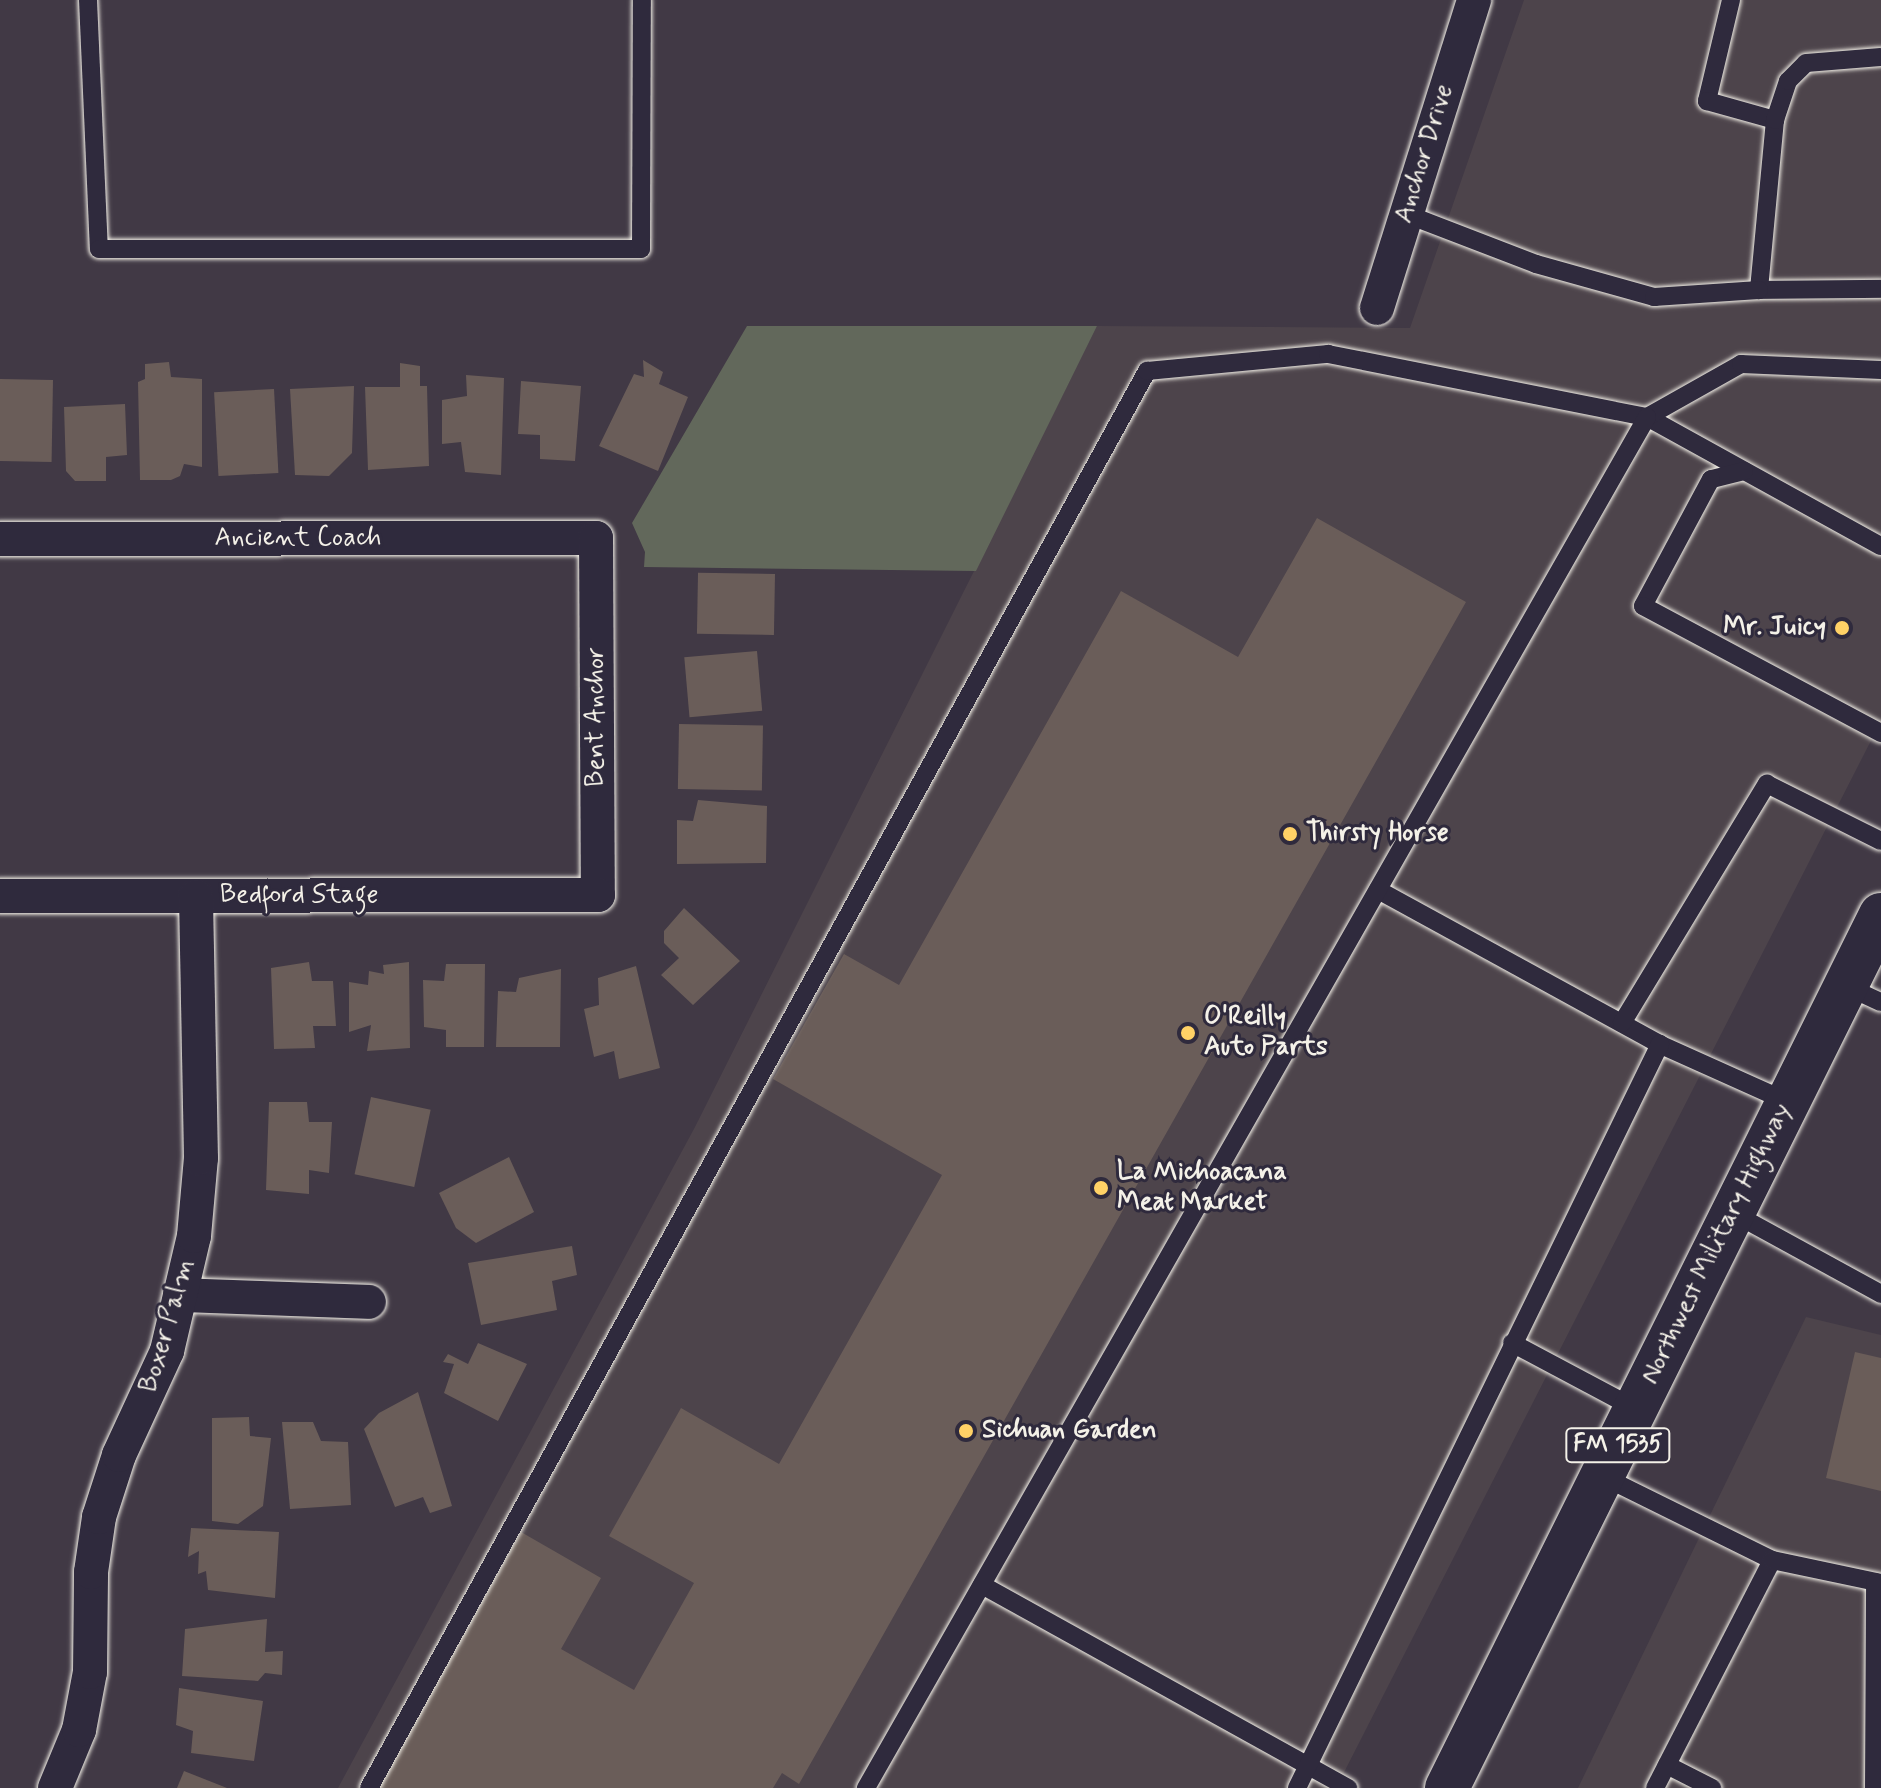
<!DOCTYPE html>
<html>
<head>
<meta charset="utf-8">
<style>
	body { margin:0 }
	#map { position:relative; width:1881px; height:1788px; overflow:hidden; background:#413945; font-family:Mynerve,sans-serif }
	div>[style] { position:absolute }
	.built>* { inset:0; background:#4d444b }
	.green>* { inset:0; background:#62685b }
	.building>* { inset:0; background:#6a5d59; transform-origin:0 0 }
	.roads { filter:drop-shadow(0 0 2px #f4f1e8) drop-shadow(0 0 2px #f4f1e8) }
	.lane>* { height:18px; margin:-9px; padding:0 9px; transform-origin:9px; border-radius:9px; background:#2f2a3d }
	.street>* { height:34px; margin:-17px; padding:0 17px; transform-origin:17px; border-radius:17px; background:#2f2a3d }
	.primary>* { height:44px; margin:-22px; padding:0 22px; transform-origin:22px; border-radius:22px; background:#2f2a3d }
	.dots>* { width:22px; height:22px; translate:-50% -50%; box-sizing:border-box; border:4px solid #2f2a3d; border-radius:50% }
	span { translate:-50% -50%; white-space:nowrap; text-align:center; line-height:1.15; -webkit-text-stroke:6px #2f2a3d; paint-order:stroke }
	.shield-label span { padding:2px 6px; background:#2f2a3d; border:2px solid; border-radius:6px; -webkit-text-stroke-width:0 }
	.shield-label { font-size:24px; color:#f4f1e8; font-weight:700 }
	.street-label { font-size:26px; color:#f4f1e8 }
	.poi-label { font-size:26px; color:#f4f1e8; font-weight:700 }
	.right { translate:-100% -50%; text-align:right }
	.left { translate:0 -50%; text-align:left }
</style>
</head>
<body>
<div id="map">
	<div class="built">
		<i style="clip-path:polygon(1524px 0,1881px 0,1881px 721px,1336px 1788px,338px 1788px,695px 1127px,1097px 326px,1410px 328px)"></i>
		<i style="clip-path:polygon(1806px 1317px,1881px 1335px,1881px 1788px,1578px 1788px)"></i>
	</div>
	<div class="green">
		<i style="clip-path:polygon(747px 326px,1097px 326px,976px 571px,644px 567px,645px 552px,632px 523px)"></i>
	</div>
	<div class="building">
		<i style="clip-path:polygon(643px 360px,663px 372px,659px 384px,688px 397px,658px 471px,599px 446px,634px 374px,644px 377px)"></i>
		<i style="clip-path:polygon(169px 362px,171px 377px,202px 379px,202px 467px,184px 464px,180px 476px,171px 480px,140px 480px,138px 382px,145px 379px,145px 364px)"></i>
		<i style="clip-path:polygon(400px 363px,420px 366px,420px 386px,427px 386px,429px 466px,368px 470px,365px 387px,400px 387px)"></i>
		<i style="clip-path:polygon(466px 375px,504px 378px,501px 475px,465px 472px,461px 442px,442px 444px,442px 400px,467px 396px)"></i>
		<i style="left:53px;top:380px;width:82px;height:53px;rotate:91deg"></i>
		<i style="clip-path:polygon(521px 381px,581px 386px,575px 461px,540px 459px,540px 435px,518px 434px)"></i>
		<i style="clip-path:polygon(354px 386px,352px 453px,329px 476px,295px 475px,290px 389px)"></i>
		<i style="left:274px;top:389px;width:84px;height:60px;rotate:87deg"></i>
		<i style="clip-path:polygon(125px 404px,127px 455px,106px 457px,106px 481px,75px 481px,66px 471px,64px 407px)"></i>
		<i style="clip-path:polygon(1317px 518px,1466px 602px,799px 1784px,782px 1773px,773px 1788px,378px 1788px,521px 1532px,601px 1578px,561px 1649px,634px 1690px,694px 1583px,609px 1536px,681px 1408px,779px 1464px,942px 1175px,773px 1079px,844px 954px,899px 985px,1121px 591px,1238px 657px)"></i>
		<i style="left:775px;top:574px;width:61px;height:77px;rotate:91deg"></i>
		<i style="left:757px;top:651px;width:60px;height:73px;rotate:85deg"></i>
		<i style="left:679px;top:724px;width:84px;height:65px;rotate:1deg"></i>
		<i style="clip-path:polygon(698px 800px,767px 806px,766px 863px,677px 864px,677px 820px,693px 821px)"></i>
		<i style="clip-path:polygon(684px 908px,740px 961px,693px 1005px,661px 975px,679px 958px,664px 943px,664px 931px)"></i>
		<i style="clip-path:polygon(309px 962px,312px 981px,333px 981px,336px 1026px,313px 1026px,315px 1048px,274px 1049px,271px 968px)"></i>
		<i style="clip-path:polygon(409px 962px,410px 1048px,367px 1051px,371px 1025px,349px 1032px,349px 982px,368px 985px,369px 971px,384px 974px,383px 965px)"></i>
		<i style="clip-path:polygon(446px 964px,485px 964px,484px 1047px,446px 1047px,446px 1030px,424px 1027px,423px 980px,444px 981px)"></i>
		<i style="clip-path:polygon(636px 966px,660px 1068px,619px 1079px,614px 1051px,594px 1057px,584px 1009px,599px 1005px,598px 978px)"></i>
		<i style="clip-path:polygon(561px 969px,560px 1047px,496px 1047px,498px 991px,516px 992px,519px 978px)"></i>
		<i style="left:371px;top:1097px;width:61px;height:79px;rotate:12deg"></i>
		<i style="clip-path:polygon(269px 1102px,307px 1102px,309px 1122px,332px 1122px,329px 1173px,309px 1170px,309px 1194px,266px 1190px)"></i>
		<i style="clip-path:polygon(509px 1157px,534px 1212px,476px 1243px,456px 1228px,439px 1193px)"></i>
		<i style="clip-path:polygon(572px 1246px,577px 1275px,552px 1281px,557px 1310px,481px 1325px,468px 1263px)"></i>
		<i style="clip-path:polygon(478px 1343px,527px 1364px,498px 1421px,444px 1393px,454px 1364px,443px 1362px,448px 1354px,468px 1364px)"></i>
		<i style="clip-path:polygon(1855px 1352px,1881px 1358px,1881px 1491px,1826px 1478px)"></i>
		<i style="clip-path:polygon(418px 1392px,452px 1506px,430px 1513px,423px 1497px,395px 1507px,364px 1429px,379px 1413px)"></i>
		<i style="clip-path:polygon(249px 1417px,250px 1436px,271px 1438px,263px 1506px,238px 1524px,212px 1521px,212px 1418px)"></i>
		<i style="clip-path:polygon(282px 1422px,313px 1422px,321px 1441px,348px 1442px,351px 1505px,290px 1509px)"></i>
		<i style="clip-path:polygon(191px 1528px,279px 1532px,275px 1598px,208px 1590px,206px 1571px,198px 1574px,199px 1551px,188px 1557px)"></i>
		<i style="clip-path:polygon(267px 1619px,265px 1652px,283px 1651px,282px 1675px,265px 1673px,258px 1681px,182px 1676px,185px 1629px)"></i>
		<i style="clip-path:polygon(179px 1688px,263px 1701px,254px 1761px,191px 1753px,193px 1731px,176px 1725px)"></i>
		<i style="clip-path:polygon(184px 1771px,227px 1788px,177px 1788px)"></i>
	</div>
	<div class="roads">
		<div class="lane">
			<i style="left:88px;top:0;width:249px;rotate:87.5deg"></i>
			<i style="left:99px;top:249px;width:542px"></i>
			<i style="left:641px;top:249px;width:249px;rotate:-89.8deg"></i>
			<i style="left:1731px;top:0;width:104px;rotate:103.4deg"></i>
			<i style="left:1707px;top:101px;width:71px;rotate:15.6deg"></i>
			<i style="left:1775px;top:120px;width:171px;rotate:95.4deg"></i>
			<i style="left:1759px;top:290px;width:122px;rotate:-0.5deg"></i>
			<i style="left:1775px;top:120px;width:41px;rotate:-71.6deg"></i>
			<i style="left:1788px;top:81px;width:25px;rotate:-45deg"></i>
			<i style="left:1806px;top:63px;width:75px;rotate:-4.6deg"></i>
			<i style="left:1406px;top:214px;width:139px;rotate:21deg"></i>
			<i style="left:1536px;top:264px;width:123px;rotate:15.6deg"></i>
			<i style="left:1654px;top:297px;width:105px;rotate:-3.8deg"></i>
			<i style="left:1647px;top:417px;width:267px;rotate:28.9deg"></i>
			<i style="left:1647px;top:417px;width:108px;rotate:-29.4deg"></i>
			<i style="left:1741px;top:364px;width:140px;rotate:2.5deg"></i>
			<i style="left:1744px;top:471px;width:34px;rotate:166deg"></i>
			<i style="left:1711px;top:479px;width:144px;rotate:118.2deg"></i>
			<i style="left:1643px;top:606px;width:270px;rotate:28.1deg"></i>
			<i style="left:1378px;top:890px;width:320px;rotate:28.7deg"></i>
			<i style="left:1659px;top:1044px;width:141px;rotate:24.2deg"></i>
			<i style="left:1846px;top:986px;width:38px;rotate:25deg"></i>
			<i style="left:1622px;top:1023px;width:280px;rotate:-58.8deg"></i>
			<i style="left:1767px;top:784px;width:127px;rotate:26.6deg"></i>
			<i style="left:1733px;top:1213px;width:169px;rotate:28.7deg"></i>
			<i style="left:1512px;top:1343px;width:140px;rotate:28deg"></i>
			<i style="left:1602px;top:1476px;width:190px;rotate:26.3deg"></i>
			<i style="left:982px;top:1585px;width:419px;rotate:29deg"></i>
			<i style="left:1667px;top:1765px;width:51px;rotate:27.1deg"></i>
			<i style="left:369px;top:1788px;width:1617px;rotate:-61.23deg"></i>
			<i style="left:1147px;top:371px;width:182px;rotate:-5.4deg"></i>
			<i style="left:1328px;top:354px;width:325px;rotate:11.2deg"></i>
			<i style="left:1647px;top:417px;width:1578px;rotate:119.67deg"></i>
			<i style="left:1297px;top:1788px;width:828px;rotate:-63.99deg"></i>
			<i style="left:1655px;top:1788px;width:256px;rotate:-62.8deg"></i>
			<i style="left:1772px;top:1560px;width:111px;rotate:11.9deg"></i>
			<i style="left:1874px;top:1788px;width:206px;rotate:-89.7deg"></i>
		</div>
		<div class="street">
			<i style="left:1377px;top:308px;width:323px;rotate:-72.5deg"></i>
			<i style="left:0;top:539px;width:596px;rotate:-0.1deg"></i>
			<i style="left:596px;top:538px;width:357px;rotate:89.7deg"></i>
			<i style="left:598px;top:895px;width:598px;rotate:179.9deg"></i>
			<i style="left:180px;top:1295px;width:189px;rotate:2.1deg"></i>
			<i style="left:55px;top:1788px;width:63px;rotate:-67.5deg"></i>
			<i style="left:79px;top:1730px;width:59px;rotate:-79.3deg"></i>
			<i style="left:90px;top:1672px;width:100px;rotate:-89.4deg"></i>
			<i style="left:91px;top:1572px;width:56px;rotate:-81.7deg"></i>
			<i style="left:99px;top:1517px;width:65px;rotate:-72.1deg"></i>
			<i style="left:119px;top:1455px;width:115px;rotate:-65.2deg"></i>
			<i style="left:167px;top:1351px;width:118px;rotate:-76.8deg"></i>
			<i style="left:194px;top:1236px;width:78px;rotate:-84.9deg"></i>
			<i style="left:201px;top:1158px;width:262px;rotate:-91.1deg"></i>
		</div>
		<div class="primary">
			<i style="left:1447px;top:1788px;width:975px;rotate:-63.57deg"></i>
		</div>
	</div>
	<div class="dots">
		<i style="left:1842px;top:628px;background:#ffd166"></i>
		<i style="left:1290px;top:834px;background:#ffd166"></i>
		<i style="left:1188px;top:1033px;background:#ffd166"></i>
		<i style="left:1101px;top:1188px;background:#ffd166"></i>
		<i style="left:966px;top:1431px;background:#ffd166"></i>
	</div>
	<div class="shield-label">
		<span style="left:1618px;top:1445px">FM 1535</span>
	</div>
	<div class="street-label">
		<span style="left:1425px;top:154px;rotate:-73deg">Anchor Drive</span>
		<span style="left:298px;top:539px">Ancient Coach</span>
		<span style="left:597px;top:717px;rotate:-90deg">Bent Anchor</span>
		<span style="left:299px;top:896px">Bedford Stage</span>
		<span style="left:1717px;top:1244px;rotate:-64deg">Northwest Military Highway</span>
		<span style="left:168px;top:1326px;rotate:-74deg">Boxer Palm</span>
	</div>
	<div class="poi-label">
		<span class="right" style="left:1826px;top:628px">Mr. Juicy</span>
		<span class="left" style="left:1306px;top:834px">Thirsty Horse</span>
		<span class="left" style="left:1204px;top:1033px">O'Reilly<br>Auto Parts</span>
		<span class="left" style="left:1117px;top:1188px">La Michoacana<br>Meat Market</span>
		<span class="left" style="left:982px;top:1431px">Sichuan Garden</span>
	</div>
</div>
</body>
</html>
